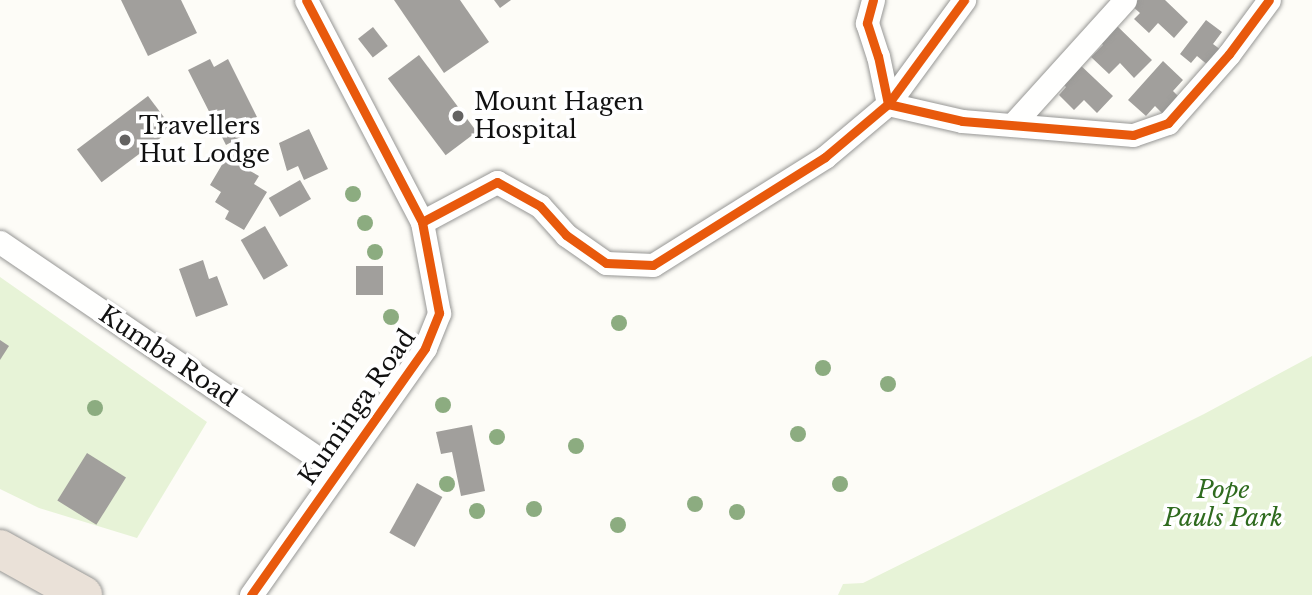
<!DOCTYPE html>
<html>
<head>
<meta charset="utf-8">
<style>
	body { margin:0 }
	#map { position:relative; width:1312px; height:595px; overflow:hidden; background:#fdfcf7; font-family:"Libre Baskerville",serif }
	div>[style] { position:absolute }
	.green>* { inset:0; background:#e7f3d7 }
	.building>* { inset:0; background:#a19f9c; transform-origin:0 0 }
	.roads { filter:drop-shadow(0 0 2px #979795) drop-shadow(0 0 2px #979795) }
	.street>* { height:23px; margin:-11.5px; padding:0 11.5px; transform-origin:11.5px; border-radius:11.5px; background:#fffffe }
	.highway>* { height:38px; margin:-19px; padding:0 19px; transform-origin:19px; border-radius:19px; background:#eae1d8 }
	.cycleway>* { height:9px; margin:-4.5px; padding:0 4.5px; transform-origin:4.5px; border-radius:4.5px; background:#e8590c }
	.trees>* { width:16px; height:16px; margin:-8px; border-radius:50%; background:#8cac80 }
	.dots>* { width:19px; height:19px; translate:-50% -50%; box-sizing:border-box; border:4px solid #fff; border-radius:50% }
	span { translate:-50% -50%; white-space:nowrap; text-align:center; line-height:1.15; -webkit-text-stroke:7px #fff; paint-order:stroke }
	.poi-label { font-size:24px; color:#111 }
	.left { translate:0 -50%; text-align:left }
	.street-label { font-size:24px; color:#111 }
	.park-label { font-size:24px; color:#2f6b1f; font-style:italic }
</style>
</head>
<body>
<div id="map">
	<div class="green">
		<i style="clip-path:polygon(0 277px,207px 422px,137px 538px,39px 508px,0 489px)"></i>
		<i style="clip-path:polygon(1312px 356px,1312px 595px,838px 595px,843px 584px,863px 583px,1204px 414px)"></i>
	</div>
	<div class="building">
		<i style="clip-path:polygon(121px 0,181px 0,197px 33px,148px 56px)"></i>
		<i style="clip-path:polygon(394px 0,460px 0,489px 42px,444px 73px)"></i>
		<i style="clip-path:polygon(494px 0,511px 0,500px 8px)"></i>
		<i style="clip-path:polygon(1138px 0,1165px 0,1188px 22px,1174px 38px,1158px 23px,1149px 33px,1134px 19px,1140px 13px,1132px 6px)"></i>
		<i style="clip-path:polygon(1206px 20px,1222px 32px,1213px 44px,1221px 50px,1209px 66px,1197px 56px,1191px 63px,1180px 54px)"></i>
		<i style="clip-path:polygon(1114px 23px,1152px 60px,1134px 78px,1120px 63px,1109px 74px,1091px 57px,1103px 45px,1098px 39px)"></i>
		<i style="left:373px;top:27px;width:24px;height:19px;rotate:52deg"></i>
		<i style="left:419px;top:55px;width:96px;height:39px;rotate:53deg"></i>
		<i style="clip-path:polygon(210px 59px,214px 67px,228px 59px,257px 117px,243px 124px,248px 133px,226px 145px,188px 70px)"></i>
		<i style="clip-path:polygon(1163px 61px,1183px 80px,1173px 91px,1181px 99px,1165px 116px,1155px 106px,1146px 116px,1128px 100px)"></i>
		<i style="clip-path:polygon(1077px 62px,1113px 96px,1097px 113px,1084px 100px,1074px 110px,1059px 95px,1066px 87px,1060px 81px)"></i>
		<i style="left:148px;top:96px;width:41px;height:89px;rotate:53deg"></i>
		<i style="clip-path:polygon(309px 129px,328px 169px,304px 180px,298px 166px,287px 171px,279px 143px)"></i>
		<i style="clip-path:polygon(233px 146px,249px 156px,243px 167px,259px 176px,254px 184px,267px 192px,244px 230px,225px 219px,229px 211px,215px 202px,221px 192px,210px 185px)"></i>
		<i style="left:300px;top:180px;width:22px;height:36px;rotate:60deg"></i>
		<i style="left:265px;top:226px;width:46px;height:28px;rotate:60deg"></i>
		<i style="clip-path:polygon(203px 260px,209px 279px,217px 276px,228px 305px,196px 317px,179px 269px)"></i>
		<i style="left:356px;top:266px;width:27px;height:29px"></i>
		<i style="clip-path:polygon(0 340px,9px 346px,0 360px)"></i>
		<i style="clip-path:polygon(472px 425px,485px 491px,461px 496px,452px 452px,441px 454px,436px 432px)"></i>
		<i style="left:87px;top:453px;width:46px;height:56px;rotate:32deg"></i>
		<i style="left:417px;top:483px;width:29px;height:57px;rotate:29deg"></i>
	</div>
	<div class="roads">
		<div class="street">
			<i style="left:873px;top:0;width:24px;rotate:105deg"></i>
			<i style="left:867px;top:23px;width:35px;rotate:72deg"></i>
			<i style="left:878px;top:56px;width:49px;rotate:78.2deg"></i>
			<i style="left:888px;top:104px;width:76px;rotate:12.9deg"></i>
			<i style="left:962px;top:121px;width:172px;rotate:4.7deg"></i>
			<i style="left:1133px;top:135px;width:37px;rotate:-19deg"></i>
			<i style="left:1168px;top:123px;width:92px;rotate:-48.5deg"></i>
			<i style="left:1229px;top:54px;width:67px;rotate:-53.5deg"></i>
			<i style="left:1013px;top:124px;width:167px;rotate:-47.9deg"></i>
			<i style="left:422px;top:222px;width:85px;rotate:-28.1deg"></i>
			<i style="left:497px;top:182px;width:49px;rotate:29.2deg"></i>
			<i style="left:540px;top:206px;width:39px;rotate:48deg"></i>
			<i style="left:566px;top:235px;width:49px;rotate:35deg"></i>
			<i style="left:606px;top:263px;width:47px;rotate:2.4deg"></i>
			<i style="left:653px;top:265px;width:203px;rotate:-32.1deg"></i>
			<i style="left:825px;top:157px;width:82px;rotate:-40.1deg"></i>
			<i style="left:888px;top:104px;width:129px;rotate:-53.8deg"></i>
			<i style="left:0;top:242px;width:406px;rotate:34.2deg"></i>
			<i style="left:251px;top:595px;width:302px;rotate:-54.8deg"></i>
			<i style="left:425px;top:348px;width:38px;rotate:-68deg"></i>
			<i style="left:439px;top:313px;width:93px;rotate:-100.6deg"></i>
			<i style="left:422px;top:222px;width:250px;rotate:-117.6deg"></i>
		</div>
		<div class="highway">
			<i style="left:0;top:549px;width:95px;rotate:29deg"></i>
		</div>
	</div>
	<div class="cycleway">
		<i style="left:873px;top:0;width:24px;rotate:105deg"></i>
		<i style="left:867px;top:23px;width:35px;rotate:72deg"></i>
		<i style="left:878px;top:56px;width:49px;rotate:78.2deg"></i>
		<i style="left:888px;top:104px;width:76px;rotate:12.9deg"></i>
		<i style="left:962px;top:121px;width:172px;rotate:4.7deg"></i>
		<i style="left:1133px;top:135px;width:37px;rotate:-19deg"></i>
		<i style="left:1168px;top:123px;width:92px;rotate:-48.5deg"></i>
		<i style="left:1229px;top:54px;width:67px;rotate:-53.5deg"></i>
		<i style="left:422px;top:222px;width:85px;rotate:-28.1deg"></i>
		<i style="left:497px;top:182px;width:49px;rotate:29.2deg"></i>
		<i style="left:540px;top:206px;width:39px;rotate:48deg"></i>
		<i style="left:566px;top:235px;width:49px;rotate:35deg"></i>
		<i style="left:606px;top:263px;width:47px;rotate:2.4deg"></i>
		<i style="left:653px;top:265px;width:203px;rotate:-32.1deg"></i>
		<i style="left:825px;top:157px;width:82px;rotate:-40.1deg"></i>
		<i style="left:888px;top:104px;width:129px;rotate:-53.8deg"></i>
		<i style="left:251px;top:595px;width:302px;rotate:-54.8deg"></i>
		<i style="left:425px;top:348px;width:38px;rotate:-68deg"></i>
		<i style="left:439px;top:313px;width:93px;rotate:-100.6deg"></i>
		<i style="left:422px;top:222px;width:250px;rotate:-117.6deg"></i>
	</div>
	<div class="trees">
		<i style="left:353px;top:194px"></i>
		<i style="left:365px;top:223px"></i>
		<i style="left:375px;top:252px"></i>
		<i style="left:391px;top:317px"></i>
		<i style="left:619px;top:323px"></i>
		<i style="left:823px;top:368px"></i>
		<i style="left:888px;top:384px"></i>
		<i style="left:443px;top:405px"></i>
		<i style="left:95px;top:408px"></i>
		<i style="left:798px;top:434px"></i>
		<i style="left:497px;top:437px"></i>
		<i style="left:576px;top:446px"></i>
		<i style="left:447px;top:484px"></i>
		<i style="left:840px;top:484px"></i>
		<i style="left:695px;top:504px"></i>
		<i style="left:534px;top:509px"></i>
		<i style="left:477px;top:511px"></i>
		<i style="left:737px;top:512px"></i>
		<i style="left:618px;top:525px"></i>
	</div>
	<div class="dots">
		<i style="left:458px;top:116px;background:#646362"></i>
		<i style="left:125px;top:140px;background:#646362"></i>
	</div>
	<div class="poi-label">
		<span class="left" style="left:474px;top:116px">Mount Hagen<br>Hospital</span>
		<span class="left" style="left:139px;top:140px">Travellers<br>Hut Lodge</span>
	</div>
	<div class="street-label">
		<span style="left:168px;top:356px;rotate:34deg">Kumba Road</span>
		<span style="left:357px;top:407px;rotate:-55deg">Kuminga Road</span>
	</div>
	<div class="park-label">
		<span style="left:1223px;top:504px">Pope<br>Pauls Park</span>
	</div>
</div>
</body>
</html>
